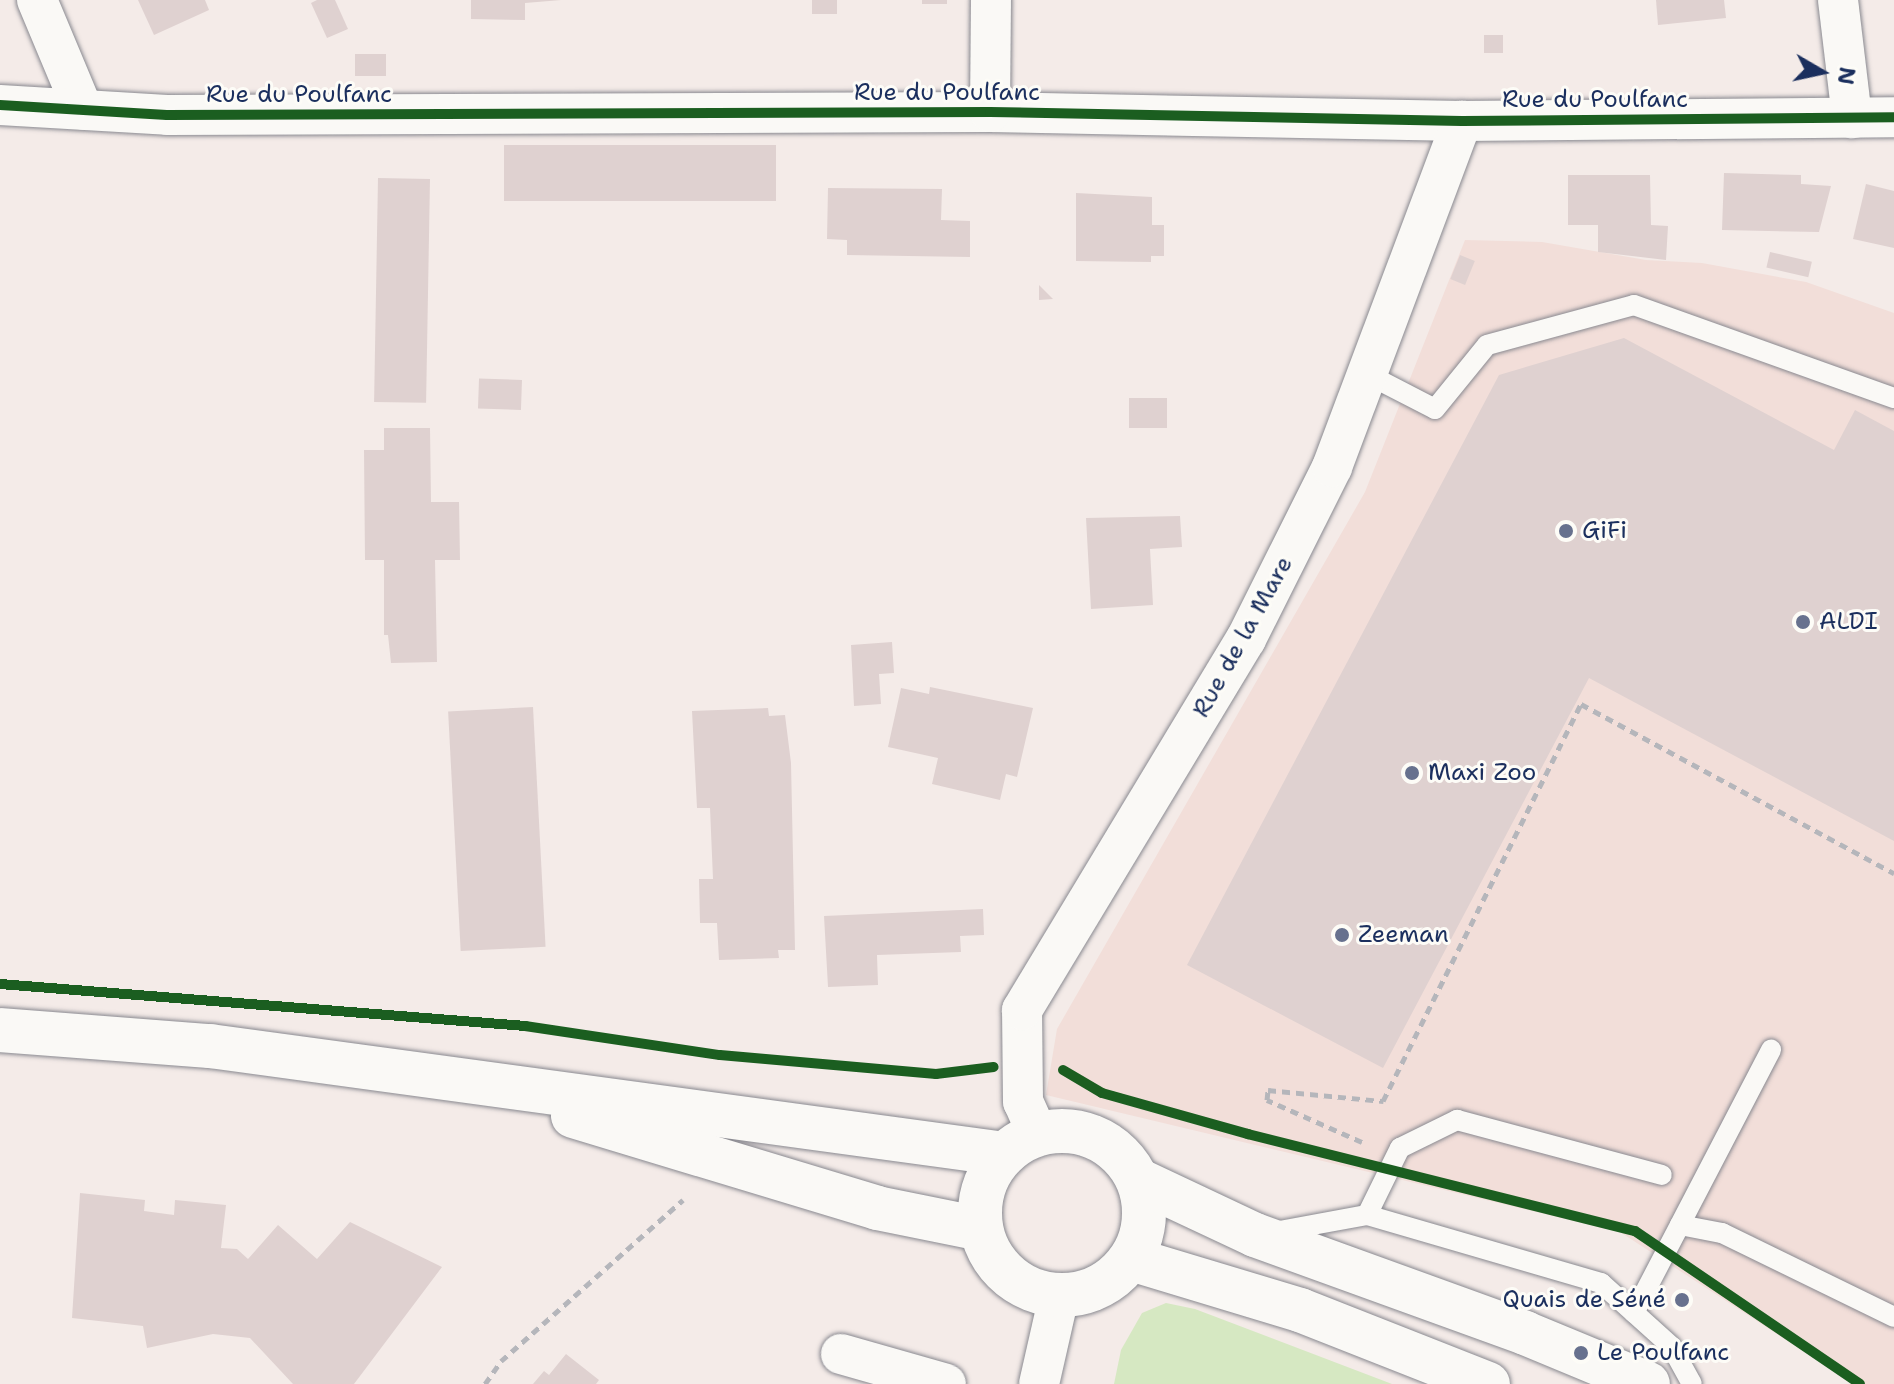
<!DOCTYPE html>
<html>
<head>
<meta charset="utf-8">
<style>
	body { margin:0 }
	#map { position:relative; width:1894px; height:1384px; overflow:hidden; background:#f4ebe8; font-family:"Shantell Sans",sans-serif }
	div>[style] { position:absolute }
	.built>* { inset:0; background:#f2ded9 }
	.green>* { inset:0; background:#d6e8c2 }
	.building>* { inset:0; background:#dfd1d0; transform-origin:0 0 }
	.path>* { height:5px; margin-top:-2.5px; transform-origin:0; background:repeating-linear-gradient(90deg,#b5b6bb 0 8px,transparent 0 14px) }
	.roads { filter:drop-shadow(0 0 2px #898990) drop-shadow(0 0 2px #898990) }
	.lane>* { height:20px; margin:-10px; padding:0 10px; transform-origin:10px; border-radius:10px; background:#faf9f6 }
	.street>* { height:40px; margin:-20px; padding:0 20px; transform-origin:20px; border-radius:20px; background:#faf9f6 }
	.secondary>* { height:44px; margin:-22px; padding:0 22px; transform-origin:22px; border-radius:22px; background:#faf9f6 }
	.secondary>.ring { margin:-22px; padding:0; box-sizing:content-box; background:none; border:44px solid #faf9f6; border-radius:50% }
	.cycleway>* { height:10px; margin:-5px; padding:0 5px; transform-origin:5px; border-radius:5px; background:#1b5e20 }
	.dots>* { width:22px; height:22px; translate:-50% -50%; box-sizing:border-box; border:4px solid #fdfcf7; border-radius:50% }
	span { translate:-50% -50%; white-space:nowrap; text-align:center; line-height:1.15; -webkit-text-stroke:6px #fdfcf7; paint-order:stroke }
	.street-label { font-size:24px; color:#1b2f5e }
	.poi-label { font-size:24px; color:#1b2f5e }
	.left { translate:0 -50%; text-align:left }
	.right { translate:-100% -50%; text-align:right }
	.north { position:absolute; left:1782px; top:32px; width:80px; height:80px; -webkit-text-stroke:6px #fdfcf7; paint-order:stroke; rotate:99deg; font-size:22px; font-weight:700; line-height:32px; text-align:center; color:#1b2f5e }
	.north::after { content:''; display:block; margin:auto; width:28px; height:36px; background:#1b2f5e; clip-path:polygon(50% 0,100% 100%,50% 72%,0 100%) }
</style>
</head>
<body>
<div id="map">
	<div class="built">
		<i style="clip-path:polygon(1465px 240px,1542px 242px,1646px 260px,1702px 263px,1806px 282px,1894px 313px,1894px 1384px,1854px 1384px,1620px 1232px,1046px 1095px,1057px 1029px,1365px 492px)"></i>
	</div>
	<div class="green">
		<i style="clip-path:polygon(1166px 1303px,1195px 1309px,1392px 1384px,1114px 1384px,1121px 1350px,1142px 1313px)"></i>
	</div>
	<div class="building">
		<i style="clip-path:polygon(138px 0,205px 0,209px 10px,154px 35px)"></i>
		<i style="clip-path:polygon(317px 0,335px 0,348px 29px,327px 38px,311px 3px)"></i>
		<i style="clip-path:polygon(471px 0,561px 0,525px 3px,525px 20px,471px 19px)"></i>
		<i style="left:812px;top:0;width:25px;height:14px"></i>
		<i style="left:922px;top:0;width:25px;height:4px"></i>
		<i style="clip-path:polygon(1656px 0,1724px 0,1726px 18px,1658px 25px)"></i>
		<i style="left:1484px;top:35px;width:19px;height:18px"></i>
		<i style="left:355px;top:54px;width:31px;height:22px"></i>
		<i style="left:776px;top:145px;width:56px;height:272px;rotate:90deg"></i>
		<i style="clip-path:polygon(1724px 173px,1801px 175px,1801px 184px,1831px 186px,1819px 232px,1722px 230px)"></i>
		<i style="clip-path:polygon(1568px 175px,1650px 175px,1651px 225px,1668px 226px,1666px 260px,1598px 252px,1598px 225px,1568px 225px)"></i>
		<i style="left:378px;top:178px;width:52px;height:224px;rotate:1deg"></i>
		<i style="clip-path:polygon(1866px 184px,1894px 191px,1894px 248px,1853px 239px)"></i>
		<i style="clip-path:polygon(828px 188px,942px 189px,941px 220px,970px 221px,970px 257px,847px 255px,847px 240px,827px 239px)"></i>
		<i style="clip-path:polygon(1076px 193px,1152px 197px,1152px 225px,1164px 225px,1164px 256px,1151px 256px,1151px 262px,1076px 261px)"></i>
		<i style="left:1770px;top:252px;width:43px;height:16px;rotate:13deg"></i>
		<i style="left:1460px;top:255px;width:16px;height:26px;rotate:22deg"></i>
		<i style="clip-path:polygon(1039px 285px,1053px 299px,1039px 300px)"></i>
		<i style="clip-path:polygon(1624px 338px,1834px 450px,1855px 410px,1894px 431px,1894px 841px,1589px 678px,1383px 1068px,1187px 965px,1499px 375px)"></i>
		<i style="left:522px;top:380px;width:30px;height:43px;rotate:92deg"></i>
		<i style="left:1129px;top:398px;width:38px;height:30px"></i>
		<i style="clip-path:polygon(384px 428px,430px 428px,431px 502px,459px 502px,460px 560px,435px 560px,437px 662px,391px 663px,388px 635px,384px 635px,384px 560px,365px 560px,364px 450px,384px 450px)"></i>
		<i style="clip-path:polygon(1180px 516px,1182px 547px,1150px 549px,1153px 605px,1091px 609px,1086px 518px)"></i>
		<i style="clip-path:polygon(892px 642px,894px 673px,879px 674px,881px 704px,854px 706px,851px 645px)"></i>
		<i style="clip-path:polygon(930px 687px,1033px 708px,1017px 777px,1006px 774px,1000px 800px,932px 784px,938px 758px,888px 747px,901px 688px,929px 694px)"></i>
		<i style="left:533px;top:707px;width:240px;height:85px;rotate:87deg"></i>
		<i style="clip-path:polygon(768px 708px,769px 716px,785px 715px,791px 763px,795px 950px,778px 950px,779px 958px,719px 960px,717px 923px,700px 923px,699px 879px,713px 879px,710px 808px,697px 808px,692px 711px)"></i>
		<i style="clip-path:polygon(983px 909px,984px 935px,960px 936px,961px 952px,877px 955px,878px 985px,828px 987px,824px 916px)"></i>
		<i style="clip-path:polygon(80px 1193px,145px 1200px,144px 1211px,174px 1215px,175px 1200px,226px 1205px,221px 1248px,237px 1249px,248px 1259px,278px 1225px,317px 1259px,350px 1222px,442px 1267px,354px 1384px,293px 1384px,250px 1338px,213px 1334px,147px 1348px,143px 1326px,72px 1318px)"></i>
		<i style="clip-path:polygon(566px 1354px,599px 1380px,596px 1384px,533px 1384px,544px 1371px,549px 1375px)"></i>
	</div>
	<div class="path">
		<i style="left:1362px;top:1142px;width:104px;rotate:-156.1deg"></i>
		<i style="left:1267px;top:1100px;width:10px;rotate:-84deg"></i>
		<i style="left:1268px;top:1090px;width:116px;rotate:5.5deg"></i>
		<i style="left:1383px;top:1101px;width:444px;rotate:-63.5deg"></i>
		<i style="left:1581px;top:704px;width:356px;rotate:28.4deg"></i>
		<i style="left:485px;top:1384px;width:28px;rotate:-55deg"></i>
		<i style="left:501px;top:1361px;width:243px;rotate:-41.5deg"></i>
	</div>
	<div class="roads">
		<div class="lane">
			<i style="left:1369px;top:375px;width:74px;rotate:27.3deg"></i>
			<i style="left:1435px;top:409px;width:82px;rotate:-50.9deg"></i>
			<i style="left:1487px;top:345px;width:152px;rotate:-15.2deg"></i>
			<i style="left:1634px;top:305px;width:276px;rotate:19.7deg"></i>
			<i style="left:1367px;top:1215px;width:75px;rotate:-63.8deg"></i>
			<i style="left:1400px;top:1148px;width:64px;rotate:-26.2deg"></i>
			<i style="left:1457px;top:1120px;width:212px;rotate:15deg"></i>
			<i style="left:1680px;top:1225px;width:43px;rotate:10.8deg"></i>
			<i style="left:1722px;top:1233px;width:191px;rotate:26deg"></i>
			<i style="left:1274px;top:1232px;width:95px;rotate:-10.4deg"></i>
			<i style="left:1367px;top:1215px;width:244px;rotate:16.2deg"></i>
			<i style="left:1601px;top:1283px;width:94px;rotate:42deg"></i>
			<i style="left:1671px;top:1346px;width:43px;rotate:61.1deg"></i>
			<i style="left:1634px;top:1313px;width:297px;rotate:-62.5deg"></i>
		</div>
		<div class="street">
			<i style="left:37px;top:0;width:119px;rotate:67.3deg"></i>
			<i style="left:1838px;top:0;width:119px;rotate:83.2deg"></i>
			<i style="left:0;top:105px;width:167px;rotate:3.4deg"></i>
			<i style="left:167px;top:115px;width:823px;rotate:-0.21deg"></i>
			<i style="left:990px;top:112px;width:472px;rotate:1.1deg"></i>
			<i style="left:1462px;top:121px;width:432px;rotate:-0.5deg"></i>
			<i style="left:990px;top:112px;width:112px;rotate:-89.5deg"></i>
			<i style="left:1038px;top:1135px;width:36px;rotate:-114deg"></i>
			<i style="left:1023px;top:1102px;width:92px;rotate:-90.6deg"></i>
			<i style="left:1022px;top:1010px;width:433px;rotate:-58.9deg"></i>
			<i style="left:1246px;top:639px;width:192px;rotate:-63.4deg"></i>
			<i style="left:1332px;top:467px;width:370px;rotate:-69.4deg"></i>
			<i style="left:841px;top:1354px;width:109px;rotate:15.9deg"></i>
			<i style="left:1039px;top:1384px;width:90px;rotate:-77.2deg"></i>
		</div>
		<div class="secondary">
			<i style="left:0;top:1030px;width:211px;rotate:4.4deg"></i>
			<i style="left:210px;top:1046px;width:802px;rotate:7.74deg"></i>
			<i style="left:573px;top:1116px;width:318px;rotate:16.8deg"></i>
			<i style="left:877px;top:1208px;width:106px;rotate:11.4deg"></i>
			<i class="ring" style="left:980px;top:1131px;width:120px;height:120px"></i>
			<i style="left:1138px;top:1180px;width:129px;rotate:25.2deg"></i>
			<i style="left:1255px;top:1235px;width:287px;rotate:19.9deg"></i>
			<i style="left:1525px;top:1333px;width:133px;rotate:22.5deg"></i>
			<i style="left:1131px;top:1259px;width:177px;rotate:16.8deg"></i>
			<i style="left:1300px;top:1310px;width:202px;rotate:21.5deg"></i>
		</div>
	</div>
	<div class="cycleway">
		<i style="left:0;top:105px;width:167px;rotate:3.4deg"></i>
		<i style="left:167px;top:115px;width:823px;rotate:-0.21deg"></i>
		<i style="left:990px;top:112px;width:472px;rotate:1.1deg"></i>
		<i style="left:1462px;top:121px;width:432px;rotate:-0.5deg"></i>
		<i style="left:0;top:984px;width:527px;rotate:4.57deg"></i>
		<i style="left:525px;top:1026px;width:197px;rotate:8.5deg"></i>
		<i style="left:720px;top:1055px;width:217px;rotate:5deg"></i>
		<i style="left:936px;top:1074px;width:58px;rotate:-6.9deg"></i>
		<i style="left:1063px;top:1070px;width:45px;rotate:30.5deg"></i>
		<i style="left:1102px;top:1093px;width:152px;rotate:15.7deg"></i>
		<i style="left:1248px;top:1134px;width:399px;rotate:14.1deg"></i>
		<i style="left:1635px;top:1231px;width:272px;rotate:34.2deg"></i>
	</div>
	<div class="dots">
		<i style="left:1566px;top:531px;background:#67718e"></i>
		<i style="left:1803px;top:622px;background:#67718e"></i>
		<i style="left:1412px;top:773px;background:#67718e"></i>
		<i style="left:1342px;top:935px;background:#67718e"></i>
		<i style="left:1682px;top:1300px;background:#67718e"></i>
		<i style="left:1581px;top:1353px;background:#67718e"></i>
	</div>
	<div class="street-label">
		<span style="left:947px;top:93px">Rue du Poulfanc</span>
		<span style="left:299px;top:95px">Rue du Poulfanc</span>
		<span style="left:1595px;top:100px">Rue du Poulfanc</span>
		<span style="left:1243px;top:637px;rotate:-61deg">Rue de la Mare</span>
	</div>
	<div class="poi-label">
		<span class="left" style="left:1582px;top:531px">GiFi</span>
		<span class="left" style="left:1819px;top:622px">ALDI</span>
		<span class="left" style="left:1428px;top:773px">Maxi Zoo</span>
		<span class="left" style="left:1358px;top:935px">Zeeman</span>
		<span class="right" style="left:1666px;top:1300px">Quais de Séné</span>
		<span class="left" style="left:1597px;top:1353px">Le Poulfanc</span>
	</div>
	<div class="north">N</div>
</div>
</body>
</html>
